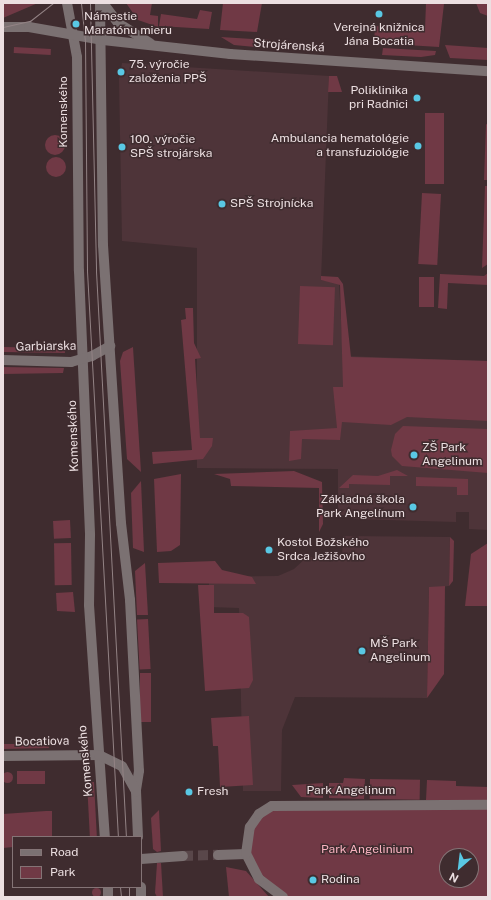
<!DOCTYPE html>
<html>
<head>
<meta charset="utf-8">
<style>
	body { margin:0 }
	#map { position:relative; width:491px; height:900px; overflow:hidden; background:#3f2c2f; font-family:"Public Sans",sans-serif }
	div>[style] { position:absolute }
	.built>* { inset:0; background:#4e3439 }
	.green>* { inset:0; background:#703945; transform-origin:0 0 }
	.round { border-radius:50% }
	.minor-tunnel>* { height:10px; margin-top:-5px; transform-origin:0; background:repeating-linear-gradient(90deg,#59474a 0 10px,transparent 0 15px) }
	.minor>* { height:10px; margin:-5px; padding:0 5px; transform-origin:5px; border-radius:5px; background:#7b7172 }
	.tram>* { height:1px; margin:-0.5px; padding:0 0.5px; transform-origin:0.5px; border-radius:0.5px; background:#938385 }
	.dots>* { width:11px; height:11px; translate:-50% -50%; box-sizing:border-box; border:2px solid #3f2c2f; border-radius:50% }
	span { translate:-50% -50%; white-space:nowrap; text-align:center; line-height:1.15; -webkit-text-stroke:3px #3f2c2f; paint-order:stroke }
	.poi-label { font-size:12px; color:#ecdfe1 }
	.left { translate:0 -50%; text-align:left }
	.right { translate:-100% -50%; text-align:right }
	.street-label { font-size:12px; color:#ecdfe1 }
	.park-label { font-size:12px; color:#f9b3c0 }
	.frame { position:absolute; inset:0; border:4px solid #ecdfe1; pointer-events:none }
	.legend { position:absolute; left:12px; top:836px; width:130px; height:52px; box-sizing:border-box; background:#3f2c2f; border:1px solid #847476; margin:0; padding:5px 7px; list-style:none; font-size:12px; color:#ecdfe1 }
	.legend li { display:flex; align-items:center; gap:8px; height:20px }
	.legend b { width:20px; border:1px solid #847476 }
	.north { position:absolute; left:439px; top:848px; width:40px; height:40px; box-sizing:border-box; background:#3f2c2f; border:1px solid #847476; border-radius:50%; rotate:208deg; font-size:11px; font-weight:700; line-height:16px; text-align:center; color:#ecdfe1 }
	.north::after { content:''; display:block; margin:auto; width:14px; height:18px; background:#59c8e4; clip-path:polygon(50% 0,100% 100%,50% 72%,0 100%) }
</style>
</head>
<body>
<div id="map">
	<div class="built">
		<i style="clip-path:polygon(122px 63px,329px 76px,321px 280px,339px 283px,343px 356px,488px 361px,488px 530px,469px 529px,469px 512px,456px 512px,456px 522px,353px 519px,353px 515px,338px 515px,338px 469px,197px 468px,197px 248px,122px 241px,119px 79px)"></i>
		<i style="clip-path:polygon(343px 536px,450px 537px,449px 586px,429px 588px,427px 698px,295px 697px,282px 730px,281px 791px,243px 791px,239px 608px,209px 607px,209px 577px,278px 576px,294px 569px,307px 557px,342px 558px)"></i>
	</div>
	<div class="green">
		<i style="clip-path:polygon(3px 3px,38px 3px,3px 18px)"></i>
		<i style="clip-path:polygon(126px 3px,152px 3px,150px 15px,158px 16px,158px 27px,138px 20px)"></i>
		<i style="clip-path:polygon(223px 3px,262px 3px,257px 32px,220px 30px)"></i>
		<i style="clip-path:polygon(426px 3px,444px 4px,439px 47px,374px 43px,375px 26px,425px 29px)"></i>
		<i style="clip-path:polygon(476px 3px,488px 3px,488px 16px,480px 13px)"></i>
		<i style="clip-path:polygon(200px 10px,212px 12px,209px 29px,159px 26px,161px 14px,197px 19px)"></i>
		<i style="clip-path:polygon(221px 37px,270px 40px,255px 47px,234px 45px)"></i>
		<i style="clip-path:polygon(445px 45px,488px 48px,488px 60px,450px 58px)"></i>
		<i style="left:14px;top:47px;width:37px;height:6px;rotate:3deg"></i>
		<i style="clip-path:polygon(383px 48px,436px 51px,435px 55px,421px 57px,382px 55px)"></i>
		<i style="clip-path:polygon(329px 76px,337px 76px,342px 92px,328px 92px)"></i>
		<i style="left:425px;top:113px;width:19px;height:71px"></i>
		<i style="clip-path:polygon(486px 124px,488px 125px,488px 180px,484px 180px)"></i>
		<i class="round" style="left:45px;top:135px;width:20px;height:20px"></i>
		<i class="round" style="left:46px;top:157px;width:20px;height:20px"></i>
		<i style="clip-path:polygon(485px 186px,488px 186px,488px 264px,482px 268px)"></i>
		<i style="left:422px;top:193px;width:19px;height:71px;rotate:3deg"></i>
		<i style="clip-path:polygon(488px 273px,488px 285px,448px 283px,447px 309px,438px 308px,440px 274px,484px 276px)"></i>
		<i style="clip-path:polygon(321px 276px,338px 277px,343px 284px,351px 357px,488px 361px,488px 421px,407px 417px,391px 425px,342px 422px,340px 440px,302px 439px,301px 459px,289px 461px,290px 431px,337px 428px,333px 387px,343px 387px,340px 285px,321px 280px)"></i>
		<i style="left:419px;top:277px;width:15px;height:30px"></i>
		<i style="left:300px;top:286px;width:35px;height:58px;rotate:2deg"></i>
		<i style="clip-path:polygon(185px 308px,193px 308px,194px 343px,201px 358px,195px 359px,200px 438px,213px 438px,212px 446px,203px 459px,153px 464px,152px 452px,192px 450px,181px 320px,186px 319px)"></i>
		<i style="left:3px;top:347px;width:62px;height:5px;rotate:1deg"></i>
		<i style="clip-path:polygon(133px 347px,141px 472px,127px 459px,120px 361px,123px 352px)"></i>
		<i style="clip-path:polygon(3px 367px,64px 368px,63px 373px,3px 374px)"></i>
		<i style="clip-path:polygon(403px 426px,488px 429px,488px 473px,402px 466px,392px 456px,391px 450px,395px 434px)"></i>
		<i style="clip-path:polygon(397px 470px,408px 476px,390px 476px,390px 485px,349px 484px,349px 488px,339px 488px,353px 475px,378px 476px)"></i>
		<i style="clip-path:polygon(294px 471px,322px 482px,323px 524px,319px 532px,319px 488px,231px 486px,230px 479px,214px 474px)"></i>
		<i style="clip-path:polygon(181px 474px,180px 545px,171px 551px,157px 552px,154px 479px)"></i>
		<i style="clip-path:polygon(416px 477px,468px 479px,468px 495px,457px 495px,457px 487px,416px 486px)"></i>
		<i style="clip-path:polygon(141px 481px,144px 552px,133px 548px,131px 493px)"></i>
		<i style="left:70px;top:520px;width:18px;height:17px;rotate:87deg"></i>
		<i style="clip-path:polygon(450px 537px,454px 541px,453px 581px,449px 586px)"></i>
		<i style="left:71px;top:543px;width:42px;height:17px;rotate:89deg"></i>
		<i style="clip-path:polygon(488px 543px,488px 606px,465px 606px,471px 554px)"></i>
		<i style="clip-path:polygon(215px 561px,222px 570px,252px 577px,256px 584px,159px 583px,158px 563px)"></i>
		<i style="clip-path:polygon(145px 563px,148px 615px,137px 615px,135px 571px)"></i>
		<i style="clip-path:polygon(198px 585px,214px 585px,214px 613px,243px 613px,249px 617px,253px 680px,249px 688px,205px 691px)"></i>
		<i style="clip-path:polygon(445px 586px,444px 674px,427px 698px,429px 587px)"></i>
		<i style="clip-path:polygon(73px 592px,75px 612px,57px 611px,56px 593px)"></i>
		<i style="left:148px;top:619px;width:50px;height:11px;rotate:87deg"></i>
		<i style="left:140px;top:673px;width:11px;height:49px"></i>
		<i style="clip-path:polygon(249px 716px,253px 785px,220px 787px,218px 746px,213px 746px,211px 718px)"></i>
		<i style="clip-path:polygon(3px 744px,48px 744px,49px 748px,3px 749px)"></i>
		<i style="left:17px;top:771px;width:28px;height:13px"></i>
		<i class="round" style="left:1.5px;top:771.5px;width:11px;height:11px"></i>
		<i style="clip-path:polygon(344px 778px,365px 779px,364px 799px,329px 798px,329px 783px,343px 783px)"></i>
		<i style="left:370px;top:779px;width:50px;height:20px;rotate:1deg"></i>
		<i style="clip-path:polygon(427px 780px,456px 781px,456px 786px,488px 787px,488px 801px,426px 800px)"></i>
		<i style="left:94px;top:782px;width:55px;height:7px;rotate:87deg"></i>
		<i style="clip-path:polygon(323px 783px,323px 798px,301px 797px,292px 785px)"></i>
		<i style="clip-path:polygon(evenodd,281px 804px,488px 805px,488px 897px,283px 897px,247px 861px,255px 820px,281px 804px,447px 856px,471px 856px,471px 880px,447px 880px,447px 856px)"></i>
		<i style="clip-path:polygon(159px 810px,161px 851px,157px 852px,153px 849px,151px 818px)"></i>
		<i style="clip-path:polygon(46px 811px,52px 811px,52px 837px,13px 837px,13px 847px,3px 848px,3px 814px)"></i>
		<i style="clip-path:polygon(157px 863px,161px 863px,163px 897px,157px 897px,155px 893px)"></i>
		<i style="clip-path:polygon(226px 867px,246px 871px,269px 897px,229px 897px)"></i>
		<i class="round" style="left:91.5px;top:887.5px;width:9px;height:9px"></i>
	</div>
	<div class="minor-tunnel">
		<i style="left:183px;top:856px;width:35px;rotate:-2deg"></i>
	</div>
	<div class="minor">
		<i style="left:67px;top:3px;width:55px;rotate:79.5deg"></i>
		<i style="left:77px;top:57px;width:214px;rotate:89.5deg"></i>
		<i style="left:79px;top:271px;width:264px;rotate:87.6deg"></i>
		<i style="left:90px;top:535px;width:70px;rotate:90.8deg"></i>
		<i style="left:89px;top:605px;width:233px;rotate:86.1deg"></i>
		<i style="left:100px;top:3px;width:242px;rotate:89.3deg"></i>
		<i style="left:103px;top:245px;width:279px;rotate:86.3deg"></i>
		<i style="left:121px;top:523px;width:78px;rotate:83.3deg"></i>
		<i style="left:130px;top:600px;width:171px;rotate:87deg"></i>
		<i style="left:139px;top:771px;width:20px;rotate:99deg"></i>
		<i style="left:136px;top:791px;width:46px;rotate:87.5deg"></i>
		<i style="left:103px;top:3px;width:25px;rotate:53deg"></i>
		<i style="left:118px;top:23px;width:38px;rotate:32deg"></i>
		<i style="left:3px;top:27px;width:26px"></i>
		<i style="left:29px;top:27px;width:75px;rotate:10deg"></i>
		<i style="left:103px;top:40px;width:128px;rotate:6.3deg"></i>
		<i style="left:230px;top:54px;width:259px;rotate:3.8deg"></i>
		<i style="left:3px;top:360px;width:68px;rotate:1.7deg"></i>
		<i style="left:71px;top:362px;width:22px;rotate:-16deg"></i>
		<i style="left:92px;top:356px;width:21px;rotate:-29deg"></i>
		<i style="left:3px;top:756px;width:96px;rotate:-0.6deg"></i>
		<i style="left:99px;top:755px;width:25px;rotate:26deg"></i>
		<i style="left:122px;top:766px;width:29px;rotate:61deg"></i>
		<i style="left:218px;top:855px;width:28px;rotate:-2deg"></i>
		<i style="left:141px;top:859px;width:42px;rotate:-4.1deg"></i>
		<i style="left:108px;top:887px;width:10px;rotate:90deg"></i>
		<i style="left:141px;top:887px;width:10px;rotate:90deg"></i>
		<i style="left:283px;top:897px;width:30px;rotate:-143deg"></i>
		<i style="left:259px;top:879px;width:28px;rotate:-117deg"></i>
		<i style="left:246px;top:854px;width:27px;rotate:-82deg"></i>
		<i style="left:250px;top:827px;width:16px;rotate:-55deg"></i>
		<i style="left:259px;top:814px;width:15px;rotate:-32deg"></i>
		<i style="left:272px;top:806px;width:216px;rotate:-0.3deg"></i>
	</div>
	<div class="tram">
		<i style="left:81px;top:3px;width:37px;rotate:84deg"></i>
		<i style="left:85px;top:40px;width:231px;rotate:89.5deg"></i>
		<i style="left:87px;top:271px;width:567px;rotate:86.87deg"></i>
		<i style="left:90px;top:3px;width:268px;rotate:88.7deg"></i>
		<i style="left:96px;top:271px;width:567px;rotate:86.97deg"></i>
		<i style="left:3px;top:27px;width:28px;rotate:-13deg"></i>
		<i style="left:30px;top:21px;width:29px;rotate:-38deg"></i>
		<i style="left:120px;top:887px;width:10px;rotate:84deg"></i>
		<i style="left:129px;top:887px;width:10px;rotate:90deg"></i>
	</div>
	<div class="dots">
		<i style="left:379px;top:14px;background:#59c8e4"></i>
		<i style="left:76px;top:24px;background:#59c8e4"></i>
		<i style="left:121px;top:72px;background:#59c8e4"></i>
		<i style="left:417px;top:98px;background:#59c8e4"></i>
		<i style="left:418px;top:146px;background:#59c8e4"></i>
		<i style="left:122px;top:147px;background:#59c8e4"></i>
		<i style="left:222px;top:204px;background:#59c8e4"></i>
		<i style="left:414px;top:455px;background:#59c8e4"></i>
		<i style="left:413px;top:507px;background:#59c8e4"></i>
		<i style="left:269px;top:550px;background:#59c8e4"></i>
		<i style="left:362px;top:651px;background:#59c8e4"></i>
		<i style="left:189px;top:792px;background:#59c8e4"></i>
		<i style="left:313px;top:880px;background:#59c8e4"></i>
	</div>
	<div class="poi-label">
		<span class="left" style="left:84px;top:24px">Námestie<br>Maratónu mieru</span>
		<span style="left:379px;top:35px">Verejná knižnica<br>Jána Bocatia</span>
		<span class="left" style="left:129px;top:72px">75. výročie<br>založenia PPŠ</span>
		<span class="right" style="left:408px;top:98px">Poliklinika<br>pri Radnici</span>
		<span class="right" style="left:409px;top:146px">Ambulancia hematológie<br>a transfuziológie</span>
		<span class="left" style="left:130px;top:147px">100. výročie<br>SPŠ strojárska</span>
		<span class="left" style="left:230px;top:204px">SPŠ Strojnícka</span>
		<span class="left" style="left:422px;top:455px">ZŠ Park<br>Angelinum</span>
		<span class="right" style="left:405px;top:507px">Základná škola<br>Park Angelínum</span>
		<span class="left" style="left:277px;top:550px">Kostol Božského<br>Srdca Ježišovho</span>
		<span class="left" style="left:370px;top:651px">MŠ Park<br>Angelinum</span>
		<span class="left" style="left:197px;top:792px">Fresh</span>
		<span class="left" style="left:321px;top:880px">Rodina</span>
	</div>
	<div class="street-label">
		<span style="left:289px;top:46px;rotate:4deg">Strojárenská</span>
		<span style="left:64px;top:112px;rotate:-90deg">Komenského</span>
		<span style="left:46px;top:347px;rotate:-1deg">Garbiarska</span>
		<span style="left:74px;top:436px;rotate:-92deg">Komenského</span>
		<span style="left:42px;top:742px;rotate:-1deg">Bocatiova</span>
		<span style="left:86px;top:761px;rotate:-95deg">Komenského</span>
		<span style="left:351px;top:791px">Park Angelinum</span>
	</div>
	<div class="park-label">
		<span style="left:367px;top:850px">Park Angelinium</span>
	</div>
	<div class="frame"></div>
	<ul class="legend">
	<li><b style="height:5px;background:#7b7172"></b>Road</li>
	<li><b style="height:11px;background:#703945"></b>Park</li>
	</ul>
	<div class="north">N</div>
</div>
</body>
</html>
